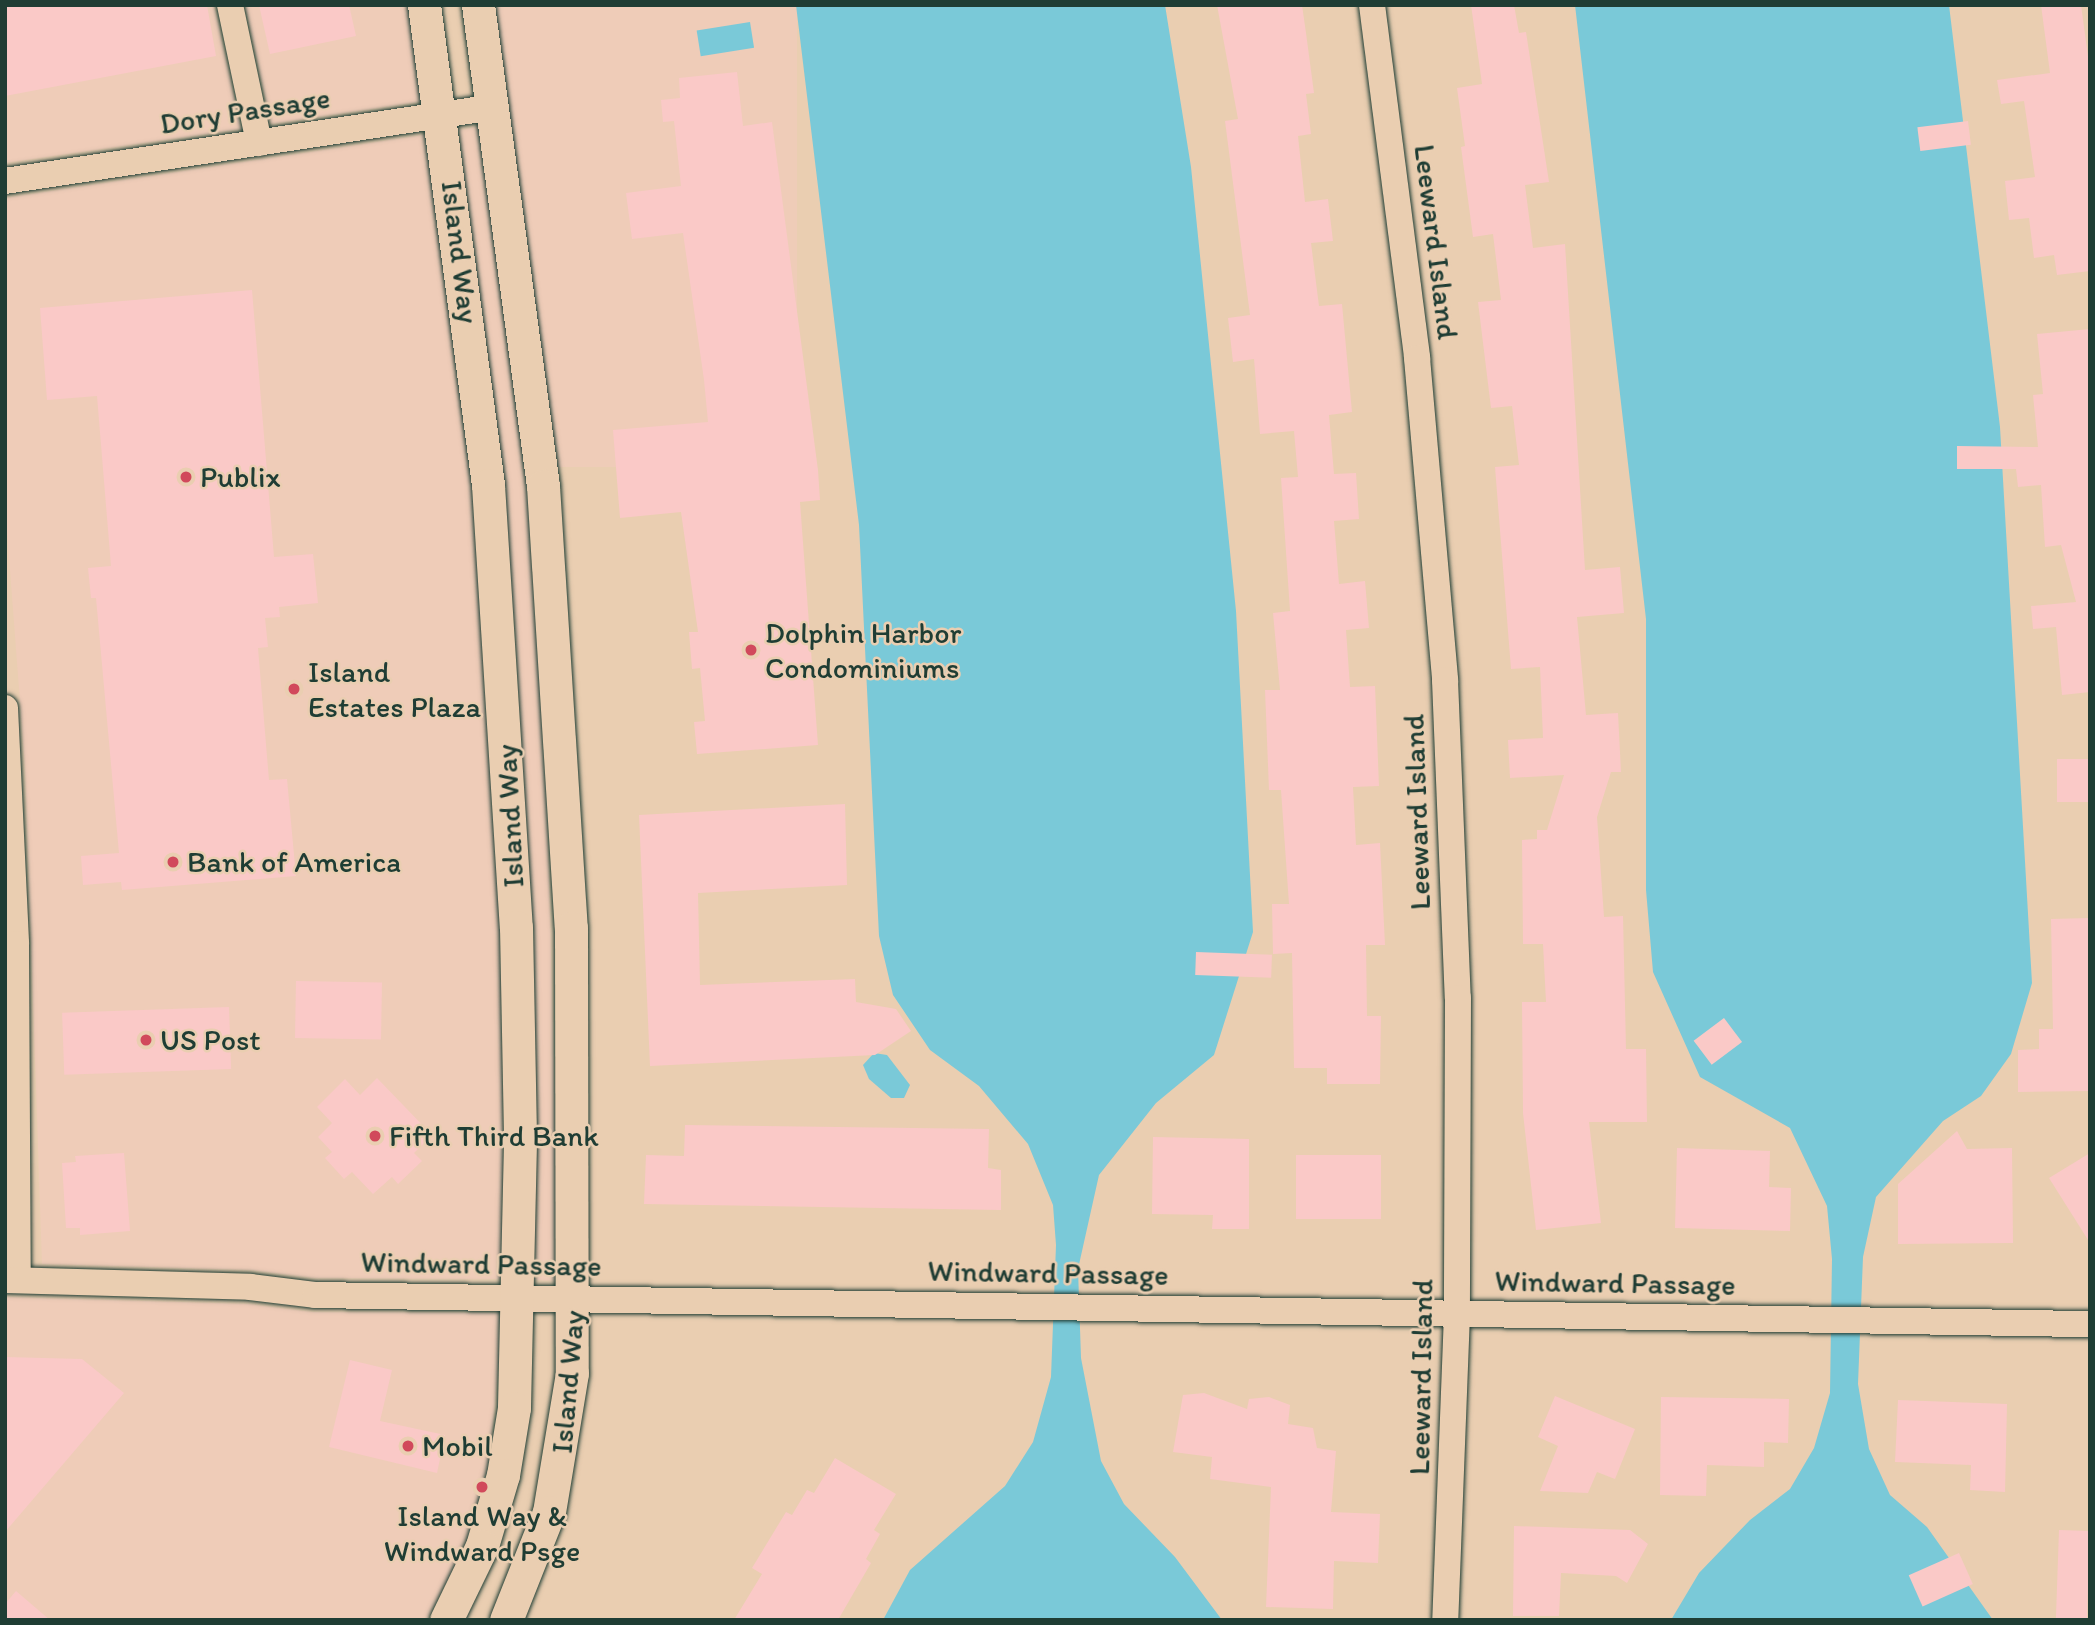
<!DOCTYPE html>
<html>
<head>
<meta charset="utf-8">
<style>
	body { margin:0 }
	#map { position:relative; width:2095px; height:1625px; overflow:hidden; background:#eaceb1; font-family:Itim,sans-serif }
	div>[style] { position:absolute }
	.built>* { inset:0; background:#efccb8; transform-origin:0 0 }
	.water>* { inset:0; background:#7ac9d8; transform-origin:0 0 }
	.building>* { inset:0; background:#fac9c7; transform-origin:0 0 }
	.roads { filter:drop-shadow(0 0 2px #1f3d34) drop-shadow(0 0 2px #1f3d34) }
	.minor>* { height:26px; margin:-13px; padding:0 13px; transform-origin:13px; border-radius:13px; background:#eaceb1 }
	.tertiary>* { height:33px; margin:-16.5px; padding:0 16.5px; transform-origin:16.5px; border-radius:16.5px; background:#eaceb1 }
	.dots>* { width:19px; height:19px; translate:-50% -50%; box-sizing:border-box; border:4px solid #eaceb1; border-radius:50% }
	span { translate:-50% -50%; white-space:nowrap; text-align:center; line-height:1.15; -webkit-text-stroke:5px #eaceb1; paint-order:stroke }
	.street-label { font-size:30px; color:#1f3d34 }
	.poi-label { font-size:30px; color:#1f3d34 }
	.left { translate:0 -50%; text-align:left }
	.frame { position:absolute; inset:0; border:7px solid #1f3d34; pointer-events:none }
</style>
</head>
<body>
<div id="map">
	<div class="built">
		<i style="clip-path:polygon(5px 5px,214px 5px,241px 129px,5px 163px)"></i>
		<i style="clip-path:polygon(245px 5px,408px 5px,424px 101px,271px 124px)"></i>
		<i style="left:494px;top:5px;width:303px;height:462px"></i>
		<i style="clip-path:polygon(482px 126px,527px 484px,545px 736px,560px 1281px,535px 1280px,531px 926px,515px 628px,459px 130px)"></i>
		<i style="clip-path:polygon(429px 134px,472px 487px,500px 927px,505px 1279px,314px 1278px,251px 1270px,42px 1264px,25px 768px,5px 504px,5px 198px)"></i>
		<i style="clip-path:polygon(5px 1297px,249px 1304px,312px 1312px,504px 1313px,488px 1470px,468px 1540px,427px 1620px,5px 1620px)"></i>
	</div>
	<div class="water">
		<i style="clip-path:polygon(796px 5px,1165px 5px,1191px 167px,1236px 611px,1253px 932px,1214px 1055px,1156px 1103px,1099px 1175px,1078px 1269px,1081px 1358px,1101px 1461px,1124px 1504px,1175px 1557px,1222px 1620px,883px 1620px,910px 1570px,1005px 1486px,1033px 1442px,1051px 1377px,1056px 1245px,1053px 1205px,1028px 1144px,979px 1086px,930px 1050px,893px 995px,879px 936px,859px 525px)"></i>
		<i style="clip-path:polygon(1575px 5px,1949px 5px,2000px 427px,2032px 983px,2011px 1054px,1981px 1096px,1943px 1121px,1876px 1197px,1863px 1257px,1858px 1384px,1869px 1449px,1890px 1495px,1927px 1527px,1993px 1620px,1671px 1620px,1699px 1573px,1750px 1520px,1790px 1489px,1814px 1448px,1830px 1393px,1832px 1259px,1827px 1206px,1790px 1128px,1700px 1077px,1653px 972px,1646px 890px,1646px 619px)"></i>
		<i style="left:750px;top:22px;width:26px;height:54px;rotate:81deg"></i>
		<i style="clip-path:polygon(874px 1053px,887px 1055px,910px 1085px,904px 1098px,891px 1098px,869px 1079px,863px 1065px)"></i>
	</div>
	<div class="building">
		<i style="clip-path:polygon(5px 5px,207px 5px,216px 56px,5px 96px)"></i>
		<i style="clip-path:polygon(259px 5px,349px 5px,356px 36px,270px 54px)"></i>
		<i style="clip-path:polygon(1217px 5px,1302px 5px,1306px 33px,1314px 93px,1306px 94px,1311px 134px,1298px 136px,1305px 202px,1328px 199px,1333px 241px,1311px 243px,1319px 306px,1342px 304px,1352px 412px,1329px 415px,1334px 474px,1356px 473px,1359px 519px,1334px 521px,1339px 584px,1365px 581px,1369px 628px,1346px 630px,1350px 687px,1375px 686px,1379px 786px,1353px 787px,1356px 845px,1380px 843px,1385px 945px,1366px 945px,1367px 1016px,1381px 1016px,1380px 1084px,1327px 1084px,1327px 1068px,1294px 1068px,1292px 953px,1273px 954px,1272px 904px,1289px 904px,1281px 790px,1269px 790px,1265px 690px,1280px 690px,1273px 613px,1290px 611px,1281px 478px,1298px 477px,1294px 431px,1260px 434px,1254px 359px,1233px 362px,1228px 318px,1250px 315px,1225px 121px,1238px 119px)"></i>
		<i style="clip-path:polygon(1471px 5px,1514px 5px,1519px 33px,1526px 32px,1549px 182px,1525px 185px,1533px 248px,1565px 244px,1585px 570px,1620px 567px,1624px 613px,1577px 617px,1586px 715px,1618px 713px,1621px 772px,1611px 772px,1597px 817px,1604px 917px,1623px 916px,1626px 1049px,1646px 1049px,1647px 1122px,1589px 1122px,1601px 1223px,1536px 1230px,1523px 1113px,1522px 1002px,1546px 1002px,1543px 944px,1523px 944px,1522px 840px,1537px 839px,1537px 830px,1547px 830px,1564px 775px,1510px 778px,1508px 740px,1543px 738px,1540px 667px,1511px 669px,1495px 467px,1519px 465px,1512px 406px,1491px 408px,1478px 302px,1501px 300px,1493px 234px,1473px 237px,1461px 147px,1465px 146px,1457px 88px,1482px 84px)"></i>
		<i style="clip-path:polygon(2041px 5px,2081px 5px,2090px 71px,2090px 271px,2057px 275px,2054px 255px,2034px 258px,2029px 218px,2009px 220px,2005px 181px,2035px 177px,2024px 101px,2001px 104px,1997px 80px,2050px 73px)"></i>
		<i style="clip-path:polygon(737px 72px,743px 126px,772px 122px,818px 470px,820px 500px,800px 502px,818px 745px,697px 754px,694px 722px,705px 721px,700px 668px,692px 669px,689px 632px,698px 632px,681px 512px,620px 518px,613px 430px,708px 422px,704px 380px,683px 233px,632px 239px,626px 193px,681px 186px,674px 121px,663px 122px,661px 100px,680px 98px,679px 78px)"></i>
		<i style="left:1968px;top:121px;width:24px;height:51px;rotate:83deg"></i>
		<i style="clip-path:polygon(252px 290px,274px 557px,313px 554px,318px 603px,279px 607px,280px 617px,265px 618px,268px 647px,258px 648px,269px 780px,287px 779px,296px 876px,122px 890px,121px 882px,83px 885px,81px 856px,119px 853px,96px 598px,91px 598px,88px 568px,111px 566px,97px 396px,47px 400px,40px 308px)"></i>
		<i style="clip-path:polygon(2090px 329px,2090px 692px,2062px 695px,2056px 627px,2033px 629px,2031px 606px,2076px 602px,2061px 545px,2045px 547px,2041px 485px,2018px 487px,2016px 469px,1957px 469px,1957px 446px,2038px 447px,2033px 395px,2043px 394px,2037px 334px)"></i>
		<i style="left:2090px;top:759px;width:43px;height:33px;rotate:90deg"></i>
		<i style="clip-path:polygon(845px 804px,847px 885px,698px 893px,700px 985px,855px 979px,856px 1002px,896px 1009px,911px 1031px,875px 1055px,650px 1066px,639px 815px)"></i>
		<i style="clip-path:polygon(2090px 918px,2090px 1091px,2018px 1092px,2018px 1050px,2039px 1049px,2039px 1029px,2053px 1029px,2051px 919px)"></i>
		<i style="left:1196px;top:952px;width:76px;height:23px;rotate:2deg"></i>
		<i style="left:296px;top:981px;width:86px;height:57px;rotate:1deg"></i>
		<i style="left:229px;top:1007px;width:62px;height:167px;rotate:88deg"></i>
		<i style="left:1724px;top:1018px;width:30px;height:38px;rotate:53deg"></i>
		<i style="clip-path:polygon(377px 1078px,432px 1135px,414px 1153px,422px 1161px,398px 1184px,392px 1177px,373px 1194px,352px 1172px,344px 1179px,325px 1158px,332px 1152px,318px 1137px,332px 1123px,317px 1107px,345px 1079px,360px 1095px)"></i>
		<i style="clip-path:polygon(685px 1125px,989px 1129px,988px 1168px,1001px 1170px,1001px 1210px,644px 1204px,646px 1155px,684px 1156px)"></i>
		<i style="clip-path:polygon(1957px 1131px,1967px 1149px,2012px 1148px,2013px 1243px,1898px 1244px,1898px 1184px)"></i>
		<i style="clip-path:polygon(1153px 1137px,1249px 1139px,1249px 1229px,1212px 1229px,1213px 1215px,1152px 1214px)"></i>
		<i style="clip-path:polygon(1677px 1148px,1770px 1151px,1769px 1187px,1791px 1188px,1790px 1231px,1675px 1228px)"></i>
		<i style="clip-path:polygon(124px 1153px,130px 1231px,80px 1235px,80px 1228px,66px 1228px,62px 1163px,76px 1162px,75px 1156px)"></i>
		<i style="clip-path:polygon(2090px 1153px,2090px 1243px,2049px 1178px)"></i>
		<i style="left:1296px;top:1155px;width:85px;height:64px"></i>
		<i style="clip-path:polygon(5px 1357px,82px 1359px,124px 1393px,5px 1532px)"></i>
		<i style="clip-path:polygon(350px 1360px,392px 1370px,380px 1421px,445px 1435px,437px 1473px,329px 1447px)"></i>
		<i style="clip-path:polygon(1204px 1393px,1247px 1409px,1249px 1399px,1269px 1397px,1290px 1405px,1288px 1424px,1313px 1428px,1317px 1448px,1336px 1451px,1331px 1512px,1380px 1514px,1378px 1563px,1334px 1561px,1333px 1609px,1266px 1607px,1271px 1487px,1210px 1479px,1212px 1457px,1173px 1452px,1183px 1395px)"></i>
		<i style="clip-path:polygon(1555px 1396px,1635px 1429px,1615px 1479px,1597px 1472px,1588px 1493px,1540px 1491px,1558px 1446px,1538px 1437px)"></i>
		<i style="clip-path:polygon(1661px 1397px,1789px 1399px,1788px 1443px,1764px 1442px,1764px 1467px,1707px 1465px,1706px 1496px,1660px 1495px)"></i>
		<i style="clip-path:polygon(1898px 1400px,2007px 1404px,2005px 1492px,1970px 1490px,1971px 1465px,1895px 1462px)"></i>
		<i style="clip-path:polygon(835px 1458px,896px 1494px,874px 1530px,880px 1534px,866px 1559px,871px 1563px,838px 1620px,734px 1620px,762px 1574px,752px 1568px,786px 1512px,792px 1515px,807px 1490px,814px 1493px)"></i>
		<i style="clip-path:polygon(1514px 1526px,1630px 1530px,1648px 1544px,1627px 1583px,1616px 1576px,1561px 1573px,1559px 1616px,1513px 1616px)"></i>
		<i style="left:2059px;top:1530px;width:31px;height:88px;rotate:2deg"></i>
		<i style="left:1959px;top:1553px;width:34px;height:55px;rotate:66deg"></i>
		<i style="clip-path:polygon(16px 1591px,50px 1620px,5px 1620px,5px 1604px)"></i>
	</div>
	<div class="roads">
		<div class="minor">
			<i style="left:230px;top:5px;width:141px;rotate:78.1deg"></i>
			<i style="left:1372px;top:5px;width:356px;rotate:82.7deg"></i>
			<i style="left:1417px;top:358px;width:323px;rotate:85deg"></i>
			<i style="left:1445px;top:680px;width:318px;rotate:87.7deg"></i>
			<i style="left:1458px;top:998px;width:316px;rotate:90.2deg"></i>
			<i style="left:1457px;top:1314px;width:306px;rotate:92.2deg"></i>
			<i style="left:5px;top:181px;width:495px;rotate:-8.6deg"></i>
			<i style="left:5px;top:708px;width:236px;rotate:87.3deg"></i>
			<i style="left:16px;top:944px;width:336px;rotate:89.7deg"></i>
			<i style="left:5px;top:1280px;width:245px;rotate:1.6deg"></i>
			<i style="left:250px;top:1287px;width:65px;rotate:7deg"></i>
			<i style="left:315px;top:1295px;width:1775px;rotate:0.94deg"></i>
		</div>
		<div class="tertiary">
			<i style="left:424px;top:5px;width:484px;rotate:82.4deg"></i>
			<i style="left:488px;top:485px;width:443px;rotate:86.4deg"></i>
			<i style="left:516px;top:927px;width:215px;rotate:88.9deg"></i>
			<i style="left:520px;top:1142px;width:266px;rotate:91.3deg"></i>
			<i style="left:514px;top:1408px;width:68px;rotate:99.3deg"></i>
			<i style="left:503px;top:1475px;width:74px;rotate:106.5deg"></i>
			<i style="left:482px;top:1546px;width:82px;rotate:115.9deg"></i>
			<i style="left:478px;top:5px;width:485px;rotate:82.3deg"></i>
			<i style="left:543px;top:486px;width:443px;rotate:86.4deg"></i>
			<i style="left:571px;top:928px;width:445px;rotate:89.9deg"></i>
			<i style="left:572px;top:1373px;width:141px;rotate:99.4deg"></i>
			<i style="left:549px;top:1512px;width:116px;rotate:111.7deg"></i>
		</div>
	</div>
	<div class="dots">
		<i style="left:186px;top:477px;background:#d1495b"></i>
		<i style="left:751px;top:650px;background:#d1495b"></i>
		<i style="left:294px;top:689px;background:#d1495b"></i>
		<i style="left:173px;top:862px;background:#d1495b"></i>
		<i style="left:146px;top:1040px;background:#d1495b"></i>
		<i style="left:375px;top:1136px;background:#d1495b"></i>
		<i style="left:408px;top:1446px;background:#d1495b"></i>
		<i style="left:482px;top:1487px;background:#d1495b"></i>
	</div>
	<div class="street-label">
		<span style="left:245px;top:111px;rotate:-9deg">Dory Passage</span>
		<span style="left:1436px;top:242px;rotate:83deg">Leeward Island</span>
		<span style="left:460px;top:252px;rotate:83deg">Island Way</span>
		<span style="left:1417px;top:812px;rotate:-92deg">Leeward Island</span>
		<span style="left:510px;top:816px;rotate:-93deg">Island Way</span>
		<span style="left:481px;top:1264px;rotate:1deg">Windward Passage</span>
		<span style="left:1048px;top:1273px;rotate:1deg">Windward Passage</span>
		<span style="left:1615px;top:1283px;rotate:1deg">Windward Passage</span>
		<span style="left:1421px;top:1377px;rotate:-89deg">Leeward Island</span>
		<span style="left:568px;top:1382px;rotate:-85deg">Island Way</span>
	</div>
	<div class="poi-label">
		<span class="left" style="left:200px;top:477px">Publix</span>
		<span class="left" style="left:765px;top:650px">Dolphin Harbor<br>Condominiums</span>
		<span class="left" style="left:308px;top:689px">Island<br>Estates Plaza</span>
		<span class="left" style="left:187px;top:862px">Bank of America</span>
		<span class="left" style="left:160px;top:1040px">US Post</span>
		<span class="left" style="left:389px;top:1136px">Fifth Third Bank</span>
		<span class="left" style="left:422px;top:1446px">Mobil</span>
		<span style="left:482px;top:1533px">Island Way &amp;<br>Windward Psge</span>
	</div>
	<div class="frame"></div>
</div>
</body>
</html>
